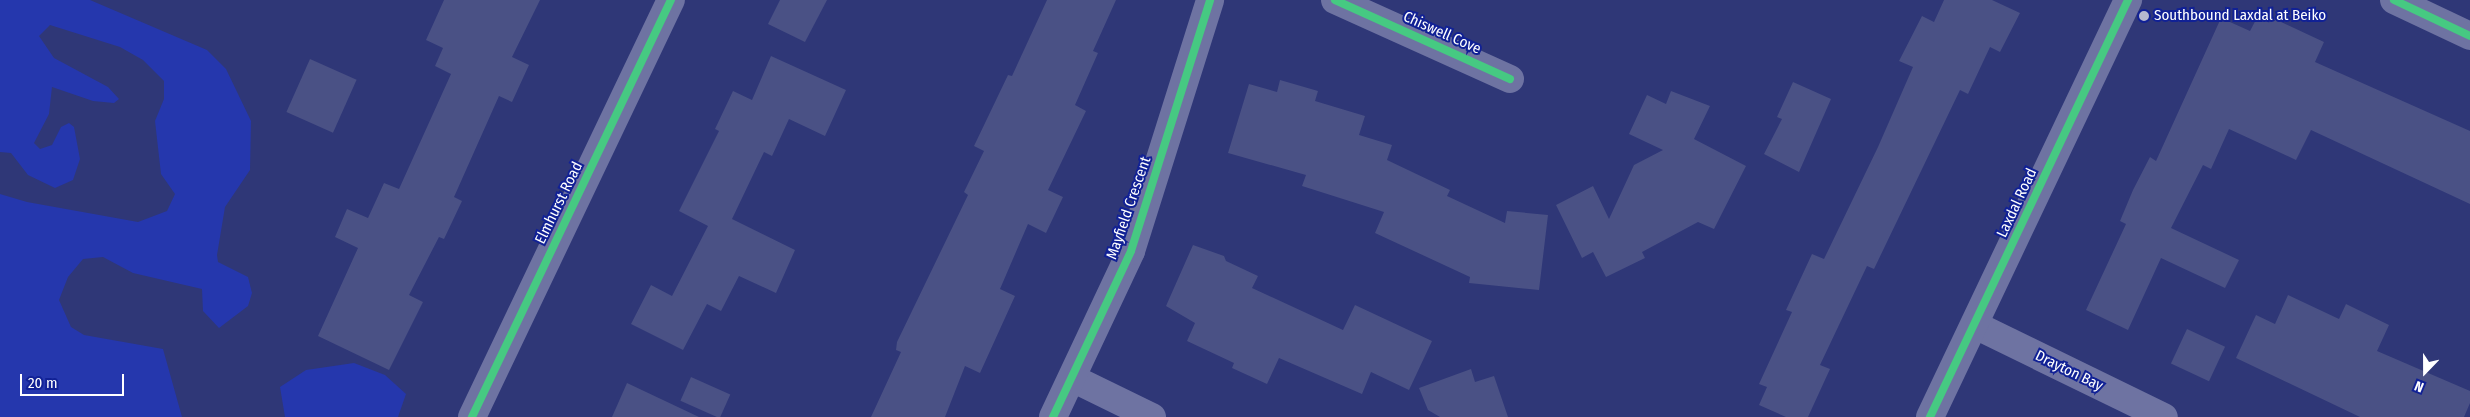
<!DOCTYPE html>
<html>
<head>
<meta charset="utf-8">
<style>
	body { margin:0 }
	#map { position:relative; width:2470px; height:417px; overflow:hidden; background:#2f3777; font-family:"Fira Sans Condensed",sans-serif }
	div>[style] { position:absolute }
	.green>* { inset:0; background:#2537ad }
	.building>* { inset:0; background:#4a5185; transform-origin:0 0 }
	.minor>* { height:28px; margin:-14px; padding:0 14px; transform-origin:14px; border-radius:14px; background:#6e73a2 }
	.tertiary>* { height:28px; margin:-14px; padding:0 14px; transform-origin:14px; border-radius:14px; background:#6e73a2 }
	.cycleway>* { height:8px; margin:-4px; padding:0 4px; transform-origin:4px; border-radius:4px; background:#46c982 }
	.dots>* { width:14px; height:14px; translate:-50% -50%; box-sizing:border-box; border:2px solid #112195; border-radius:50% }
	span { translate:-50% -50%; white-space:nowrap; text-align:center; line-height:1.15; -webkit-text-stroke:4px #112195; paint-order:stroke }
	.poi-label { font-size:15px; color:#fff }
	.left { translate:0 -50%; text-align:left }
	.street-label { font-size:15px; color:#fff }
	.north { position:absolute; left:2400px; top:347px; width:50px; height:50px; -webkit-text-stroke:4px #112195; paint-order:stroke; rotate:202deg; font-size:14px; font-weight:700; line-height:20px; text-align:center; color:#fff }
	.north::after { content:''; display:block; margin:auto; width:18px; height:22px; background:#fff; clip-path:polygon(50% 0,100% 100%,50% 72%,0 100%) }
	.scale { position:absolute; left:20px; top:374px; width:104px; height:22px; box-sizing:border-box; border:2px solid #fff; border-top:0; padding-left:6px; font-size:15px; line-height:18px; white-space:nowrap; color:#fff; -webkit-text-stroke:4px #112195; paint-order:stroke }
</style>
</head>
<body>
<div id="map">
	<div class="green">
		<i style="clip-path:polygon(0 0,90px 0,207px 50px,226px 69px,251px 121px,250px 170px,225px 207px,217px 255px,218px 262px,248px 277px,252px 293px,248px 306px,219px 328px,203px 311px,202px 289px,133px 273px,103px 257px,83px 259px,68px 277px,59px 300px,71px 327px,84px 335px,163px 349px,182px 417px,0 417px,0 194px,27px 202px,138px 222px,167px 211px,175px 194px,161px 174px,155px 121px,164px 99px,164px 81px,143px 60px,120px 47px,50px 25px,39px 36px,54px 58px,108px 87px,119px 99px,114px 103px,93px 101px,52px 87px,49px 114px,34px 143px,40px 149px,52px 145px,61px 127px,69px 123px,74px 127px,80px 159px,73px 180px,55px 188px,28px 175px,11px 153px,0 152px)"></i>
		<i style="clip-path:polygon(354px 363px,385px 375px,406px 394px,398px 417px,285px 417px,280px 387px,306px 370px)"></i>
	</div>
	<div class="building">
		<i style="clip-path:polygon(444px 0,540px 0,512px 57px,529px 65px,512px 102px,499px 96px,454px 197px,462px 201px,444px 239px,439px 237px,409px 295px,423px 302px,389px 370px,318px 336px,358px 248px,335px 237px,347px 209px,368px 218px,384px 183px,399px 189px,451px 74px,435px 66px,443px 48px,426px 40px)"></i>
		<i style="clip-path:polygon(780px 0,827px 0,805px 42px,768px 24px)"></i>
		<i style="clip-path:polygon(1047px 0,1116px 0,1093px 51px,1098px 53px,1075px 105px,1086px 111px,1048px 190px,1063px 197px,1046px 233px,1028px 224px,1000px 289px,1015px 296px,980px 373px,965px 366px,945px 417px,871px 417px,901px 352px,896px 350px,897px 342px,968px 195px,964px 192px,984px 151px,974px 146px,1008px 75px,1012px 76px)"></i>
		<i style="clip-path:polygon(1944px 0,1992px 0,2020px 13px,2000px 52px,1990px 47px,1968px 94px,1960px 90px,1874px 269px,1867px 266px,1820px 365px,1830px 369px,1808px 417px,1786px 417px,1759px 405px,1767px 387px,1759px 384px,1792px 312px,1786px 310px,1812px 254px,1824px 259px,1878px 147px,1913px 67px,1899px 61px,1922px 16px,1934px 22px)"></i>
		<i style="clip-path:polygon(2260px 12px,2324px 42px,2315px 62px,2470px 131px,2470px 204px,2311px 130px,2296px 160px,2229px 129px,2211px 169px,2203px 165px,2171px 228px,2239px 260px,2225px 288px,2161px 258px,2128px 330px,2086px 310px,2126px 224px,2120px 221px,2133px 190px,2150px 157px,2156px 161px,2221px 18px,2250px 31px)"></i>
		<i style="clip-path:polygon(771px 56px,846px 90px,825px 136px,789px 119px,772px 156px,764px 152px,732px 219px,795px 250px,776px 293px,739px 276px,721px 311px,707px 304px,683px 350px,631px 324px,651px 285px,672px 296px,708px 226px,679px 211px,719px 131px,715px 129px,733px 91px,752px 100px)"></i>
		<i style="left:310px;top:59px;width:51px;height:58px;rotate:24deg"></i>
		<i style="clip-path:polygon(1280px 80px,1318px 91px,1315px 101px,1365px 116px,1359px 135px,1392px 145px,1387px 160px,1450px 190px,1447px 196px,1505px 223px,1507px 211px,1548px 215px,1539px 290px,1469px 283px,1470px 277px,1375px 233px,1384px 212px,1302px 186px,1306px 175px,1228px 153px,1249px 84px,1277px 92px)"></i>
		<i style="clip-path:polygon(1793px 82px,1831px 99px,1799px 172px,1764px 154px,1782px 119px,1777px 117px)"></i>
		<i style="clip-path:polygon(1671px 91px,1710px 106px,1694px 139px,1746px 166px,1714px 229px,1698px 222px,1642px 252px,1645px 258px,1606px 277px,1593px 252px,1582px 258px,1556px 205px,1593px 186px,1609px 219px,1634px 165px,1663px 150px,1629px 134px,1647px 95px,1666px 104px)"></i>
		<i style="clip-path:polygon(1193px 245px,1224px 256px,1226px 261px,1258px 276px,1252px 288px,1343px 330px,1355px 305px,1432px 341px,1409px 390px,1371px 372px,1362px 394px,1279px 358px,1267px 384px,1232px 368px,1234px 363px,1187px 341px,1195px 323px,1166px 306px)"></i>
		<i style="clip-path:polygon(2288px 295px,2339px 319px,2346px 304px,2389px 325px,2377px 351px,2470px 391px,2470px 403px,2464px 417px,2360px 417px,2236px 358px,2256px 315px,2275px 324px)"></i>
		<i style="left:2187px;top:329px;width:42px;height:38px;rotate:25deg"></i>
		<i style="clip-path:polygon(1471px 369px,1475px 382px,1494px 376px,1508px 417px,1440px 417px,1428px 410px,1419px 388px)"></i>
		<i style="left:691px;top:377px;width:43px;height:26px;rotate:24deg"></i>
		<i style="clip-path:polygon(627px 383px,699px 417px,612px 417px)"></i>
	</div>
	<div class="minor">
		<i style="left:1335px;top:0;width:192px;rotate:24.3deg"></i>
		<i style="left:2394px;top:0;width:84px;rotate:25.3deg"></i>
		<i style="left:1975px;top:325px;width:210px;rotate:26deg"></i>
		<i style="left:1072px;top:378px;width:89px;rotate:26deg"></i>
		<i style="left:1053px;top:417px;width:183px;rotate:-64.8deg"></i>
		<i style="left:1131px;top:251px;width:263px;rotate:-72.5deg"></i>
		<i style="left:1930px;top:417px;width:462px;rotate:-64.6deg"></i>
	</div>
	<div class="tertiary">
		<i style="left:472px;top:417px;width:462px;rotate:-64.5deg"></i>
	</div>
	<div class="cycleway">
		<i style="left:1335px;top:0;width:192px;rotate:24.3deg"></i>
		<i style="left:2394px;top:0;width:84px;rotate:25.3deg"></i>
		<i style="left:472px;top:417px;width:462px;rotate:-64.5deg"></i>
		<i style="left:1053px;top:417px;width:183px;rotate:-64.8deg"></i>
		<i style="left:1131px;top:251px;width:263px;rotate:-72.5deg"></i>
		<i style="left:1930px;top:417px;width:462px;rotate:-64.6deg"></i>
	</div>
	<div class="dots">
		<i style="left:2144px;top:16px;background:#b6b9cf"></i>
	</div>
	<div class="poi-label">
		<span class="left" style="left:2154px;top:16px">Southbound Laxdal at Beiko</span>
	</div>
	<div class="street-label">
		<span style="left:1442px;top:33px;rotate:24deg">Chiswell Cove</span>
		<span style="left:559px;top:203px;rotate:-64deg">Elmhurst Road</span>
		<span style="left:2017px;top:203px;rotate:-65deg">Laxdal Road</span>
		<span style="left:1129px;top:208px;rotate:-71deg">Mayfield Crescent</span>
		<span style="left:2069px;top:371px;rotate:26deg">Drayton Bay</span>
	</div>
	<div class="north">N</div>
	<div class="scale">20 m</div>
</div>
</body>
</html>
